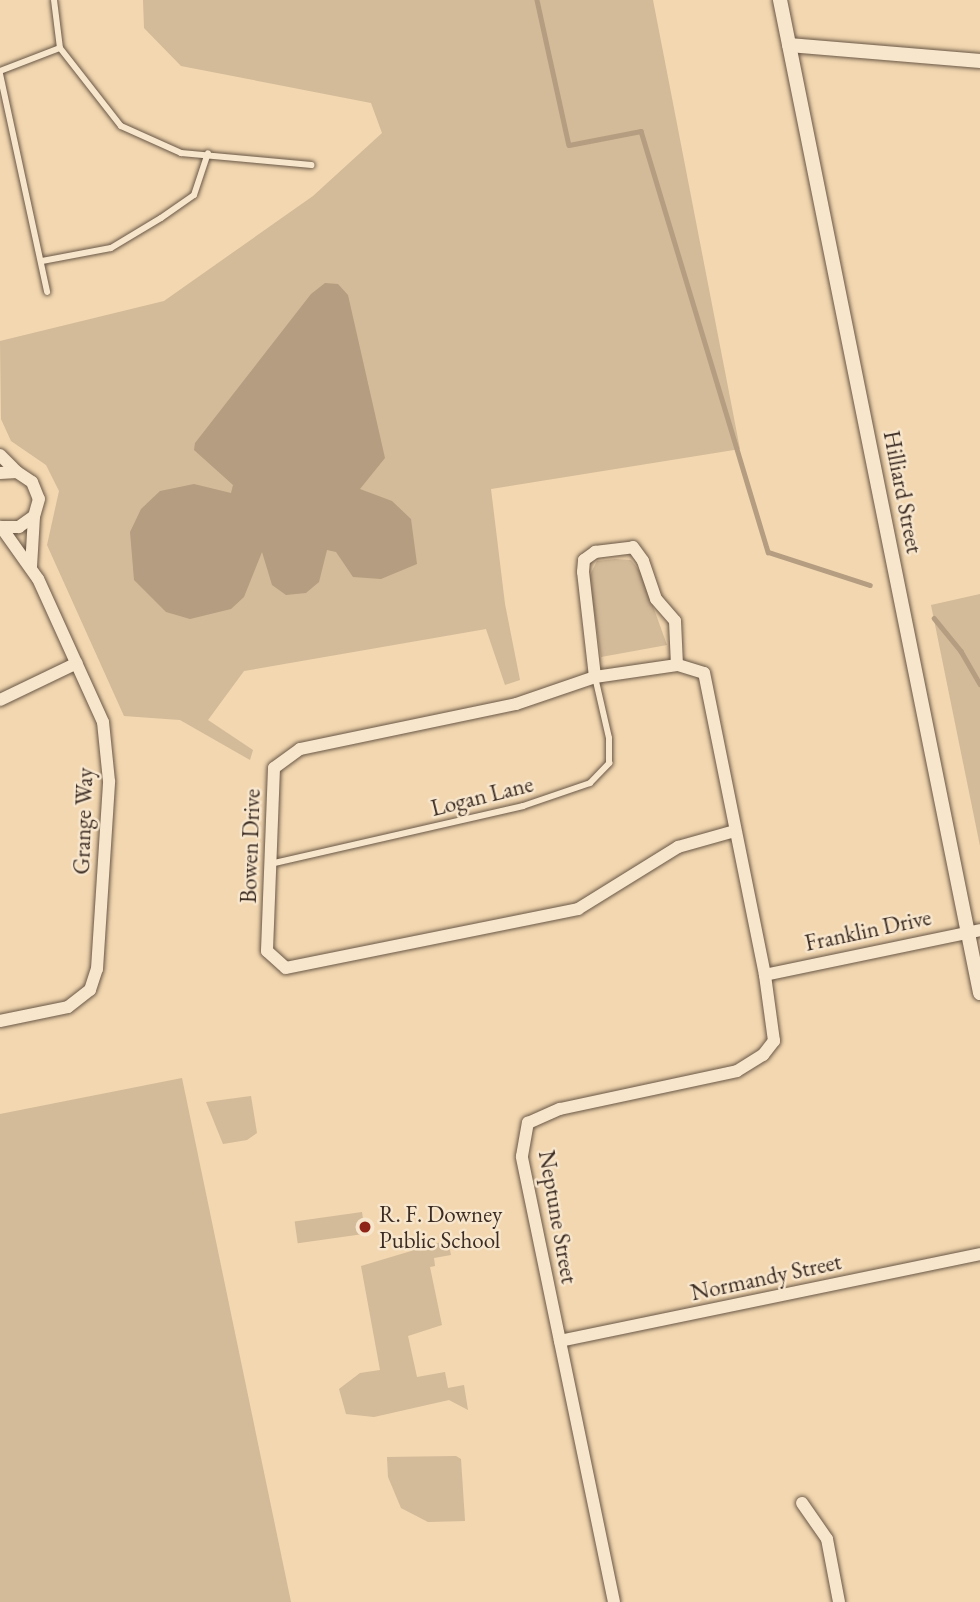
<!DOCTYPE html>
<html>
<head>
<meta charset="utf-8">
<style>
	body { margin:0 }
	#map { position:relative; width:980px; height:1602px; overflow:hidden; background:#f2d7b0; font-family:"EB Garamond",serif }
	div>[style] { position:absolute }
	.green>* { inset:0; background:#d3ba98; transform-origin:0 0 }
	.water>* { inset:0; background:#b49d80 }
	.stream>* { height:4.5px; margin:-2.25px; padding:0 2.25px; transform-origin:2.25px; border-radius:2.25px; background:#b49d80 }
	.roads { filter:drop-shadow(0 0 2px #695746) drop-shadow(0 0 2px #695746) }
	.service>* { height:6px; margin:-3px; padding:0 3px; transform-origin:3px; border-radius:3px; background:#f7e5cc }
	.minor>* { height:12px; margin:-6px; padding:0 6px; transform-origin:6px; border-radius:6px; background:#f7e5cc }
	.tertiary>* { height:14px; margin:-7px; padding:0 7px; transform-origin:7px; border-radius:7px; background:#f7e5cc }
	.dots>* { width:19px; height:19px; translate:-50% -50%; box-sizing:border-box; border:4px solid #f7e5cc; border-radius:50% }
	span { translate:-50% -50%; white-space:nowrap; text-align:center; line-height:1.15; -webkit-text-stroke:5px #f7e5cc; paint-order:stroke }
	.street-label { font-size:23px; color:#3b2c23 }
	.poi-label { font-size:23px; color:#3b2c23 }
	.left { translate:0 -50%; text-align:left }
</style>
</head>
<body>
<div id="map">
	<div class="green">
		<i style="clip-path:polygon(143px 0,653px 0,740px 449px,491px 489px,505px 604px,520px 680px,505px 685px,486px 629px,244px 671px,208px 720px,253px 750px,250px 760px,180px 720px,124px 716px,47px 545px,59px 491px,46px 465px,11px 441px,1px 419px,0 341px,164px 301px,313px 196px,382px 133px,371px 103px,181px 66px,144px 28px)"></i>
		<i style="clip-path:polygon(615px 559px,631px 560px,641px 573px,667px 645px,601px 657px,589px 577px,597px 561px)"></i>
		<i style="clip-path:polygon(980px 594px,980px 846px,931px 605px)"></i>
		<i style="clip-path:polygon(182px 1078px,291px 1602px,0 1602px,0 1114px)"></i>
		<i style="clip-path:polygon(251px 1096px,257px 1133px,247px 1140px,223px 1144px,206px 1102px)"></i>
		<i style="left:362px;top:1212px;width:22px;height:68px;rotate:82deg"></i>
		<i style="clip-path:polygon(448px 1240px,451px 1255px,434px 1258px,435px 1266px,430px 1267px,442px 1325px,408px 1336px,417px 1377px,445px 1372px,448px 1388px,464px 1385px,468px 1410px,449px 1400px,374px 1417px,346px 1414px,339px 1389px,360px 1373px,380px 1370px,361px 1266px)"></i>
		<i style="clip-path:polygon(456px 1456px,461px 1459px,465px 1521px,428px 1522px,401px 1508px,388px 1477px,387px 1457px)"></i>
	</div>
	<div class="water">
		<i style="clip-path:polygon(325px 283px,338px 284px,348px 295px,385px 458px,360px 489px,392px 501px,411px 519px,417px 564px,381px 579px,353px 577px,336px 552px,327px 550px,319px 582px,306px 593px,286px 595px,272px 585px,262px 552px,244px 597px,231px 609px,190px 619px,166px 612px,134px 580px,130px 532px,141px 509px,160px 491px,194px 484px,231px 493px,233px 485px,194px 450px,195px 443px,311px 294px)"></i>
	</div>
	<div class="stream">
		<i style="left:537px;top:0;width:148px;rotate:77.6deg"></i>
		<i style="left:569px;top:145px;width:73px;rotate:-11deg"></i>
		<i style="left:641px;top:131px;width:440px;rotate:73.2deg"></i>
		<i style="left:768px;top:552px;width:107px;rotate:17.9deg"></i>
		<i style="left:934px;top:618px;width:43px;rotate:50.7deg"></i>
		<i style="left:961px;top:651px;width:38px;rotate:60deg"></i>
	</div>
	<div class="roads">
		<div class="service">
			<i style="left:54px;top:0;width:48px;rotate:82.9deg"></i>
			<i style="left:0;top:71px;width:64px;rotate:-21deg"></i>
			<i style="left:60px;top:48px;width:99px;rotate:52deg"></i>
			<i style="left:121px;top:126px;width:66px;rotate:24.2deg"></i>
			<i style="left:181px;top:153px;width:131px;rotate:5.3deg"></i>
			<i style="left:0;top:74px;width:223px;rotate:77.8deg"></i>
			<i style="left:42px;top:261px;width:70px;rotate:-10.7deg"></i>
			<i style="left:111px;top:248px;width:58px;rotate:-31deg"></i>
			<i style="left:161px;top:218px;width:40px;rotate:-34.9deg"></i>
			<i style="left:194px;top:195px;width:44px;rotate:-71.6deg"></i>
			<i style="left:270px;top:864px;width:260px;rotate:-12.9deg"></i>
			<i style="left:523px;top:806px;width:71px;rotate:-18.9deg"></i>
			<i style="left:590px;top:783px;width:28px;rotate:-46deg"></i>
			<i style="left:609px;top:763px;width:25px;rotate:-90deg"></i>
			<i style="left:609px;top:738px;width:63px;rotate:-102.9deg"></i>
		</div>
		<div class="minor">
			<i style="left:0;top:455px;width:24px;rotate:45deg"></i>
			<i style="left:0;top:473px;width:17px;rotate:-3deg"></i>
			<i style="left:17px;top:472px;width:18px;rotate:34deg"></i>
			<i style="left:32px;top:482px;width:18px;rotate:68deg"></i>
			<i style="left:39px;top:499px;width:18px;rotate:106deg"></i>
			<i style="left:34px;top:516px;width:19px;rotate:144deg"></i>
			<i style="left:19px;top:527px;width:19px;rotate:180deg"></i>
			<i style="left:31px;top:567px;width:51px;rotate:-86.6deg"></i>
			<i style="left:595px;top:677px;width:106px;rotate:-96.5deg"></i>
			<i style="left:583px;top:572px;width:12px;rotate:-85deg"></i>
			<i style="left:584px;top:560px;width:14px;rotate:-36deg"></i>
			<i style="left:595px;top:552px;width:38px;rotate:-7deg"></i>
			<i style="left:633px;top:547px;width:17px;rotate:54deg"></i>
			<i style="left:643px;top:561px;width:40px;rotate:71.1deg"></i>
			<i style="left:656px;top:599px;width:29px;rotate:49deg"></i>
			<i style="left:675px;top:621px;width:44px;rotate:87.4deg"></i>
			<i style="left:0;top:700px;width:85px;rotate:-25.7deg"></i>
			<i style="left:765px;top:975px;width:220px;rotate:-11.8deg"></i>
			<i style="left:0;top:1021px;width:69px;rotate:-11.6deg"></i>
			<i style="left:68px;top:1007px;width:28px;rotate:-38deg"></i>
			<i style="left:90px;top:990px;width:22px;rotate:-72deg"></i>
			<i style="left:97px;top:969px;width:188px;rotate:-86.3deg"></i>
			<i style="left:109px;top:781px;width:59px;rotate:-95.8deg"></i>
			<i style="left:103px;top:722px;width:157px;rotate:-114.4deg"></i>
			<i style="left:38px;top:579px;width:64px;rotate:-125.4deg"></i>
			<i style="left:560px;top:1341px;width:429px;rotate:-11.7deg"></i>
			<i style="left:802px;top:1503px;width:44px;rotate:55.2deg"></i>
			<i style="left:827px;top:1539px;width:64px;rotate:79.2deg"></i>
			<i style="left:614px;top:1602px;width:455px;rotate:-101.7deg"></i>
			<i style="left:522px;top:1156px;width:34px;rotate:-80deg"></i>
			<i style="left:528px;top:1123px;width:35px;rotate:-24deg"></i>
			<i style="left:560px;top:1109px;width:181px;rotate:-12.1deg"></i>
			<i style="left:737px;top:1071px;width:31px;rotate:-32deg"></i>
			<i style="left:763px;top:1055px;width:18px;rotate:-52deg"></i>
			<i style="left:774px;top:1041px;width:67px;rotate:-97.8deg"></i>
			<i style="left:765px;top:975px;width:308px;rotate:-101.4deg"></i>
			<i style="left:704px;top:673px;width:28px;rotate:-163deg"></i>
			<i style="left:677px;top:665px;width:83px;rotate:171.7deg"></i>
			<i style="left:595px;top:677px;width:83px;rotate:161.1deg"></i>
			<i style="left:516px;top:704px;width:221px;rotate:168.2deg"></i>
			<i style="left:300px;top:749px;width:32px;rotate:144deg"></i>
			<i style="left:274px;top:768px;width:183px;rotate:92.2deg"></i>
			<i style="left:267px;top:951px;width:25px;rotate:42deg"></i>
			<i style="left:286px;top:968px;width:298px;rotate:-11.4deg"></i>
			<i style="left:578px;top:909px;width:118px;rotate:-31.8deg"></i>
			<i style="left:678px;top:847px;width:59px;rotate:-15.7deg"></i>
		</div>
		<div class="tertiary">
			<i style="left:780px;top:0;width:1013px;rotate:78.61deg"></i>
			<i style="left:789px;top:45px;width:192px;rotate:4.8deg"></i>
		</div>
	</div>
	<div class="dots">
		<i style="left:365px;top:1227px;background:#8f2418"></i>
	</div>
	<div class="street-label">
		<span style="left:903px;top:492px;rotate:79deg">Hilliard Street</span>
		<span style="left:482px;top:796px;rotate:-14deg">Logan Lane</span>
		<span style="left:83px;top:821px;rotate:-88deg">Grange Way</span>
		<span style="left:250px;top:846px;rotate:-88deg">Bowen Drive</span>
		<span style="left:868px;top:930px;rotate:-12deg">Franklin Drive</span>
		<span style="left:558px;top:1217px;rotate:80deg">Neptune Street</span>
		<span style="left:766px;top:1277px;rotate:-12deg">Normandy Street</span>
	</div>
	<div class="poi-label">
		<span class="left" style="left:379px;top:1227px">R. F. Downey<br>Public School</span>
	</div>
</div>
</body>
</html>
